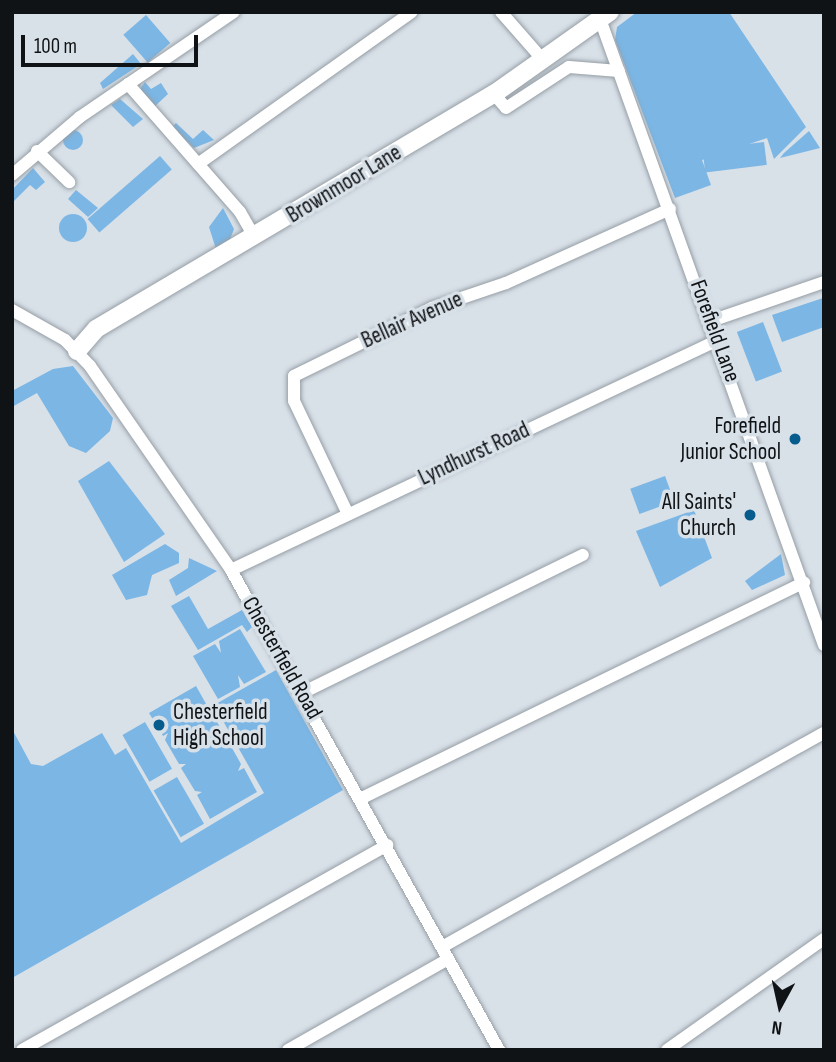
<!DOCTYPE html>
<html>
<head>
<meta charset="utf-8">
<style>
	body { margin:0 }
	#map { position:relative; width:836px; height:1062px; overflow:hidden; background:#d8e0e8; font-family:"Sofia Sans Condensed",sans-serif }
	div>[style] { position:absolute }
	.green>* { inset:0; background:#7bb6e5; transform-origin:0 0 }
	.round { border-radius:50% }
	.roads { filter:drop-shadow(0 0 2px #969ea5) drop-shadow(0 0 2px #969ea5) }
	.street>* { height:12px; margin:-6px; padding:0 6px; transform-origin:6px; border-radius:6px; background:#fff }
	.secondary>* { height:18px; margin:-9px; padding:0 9px; transform-origin:9px; border-radius:9px; background:#fff }
	.dots>* { width:19px; height:19px; translate:-50% -50%; box-sizing:border-box; border:4px solid #d8e0e8; border-radius:50% }
	span { translate:-50% -50%; white-space:nowrap; text-align:center; line-height:1.15; -webkit-text-stroke:7px #d8e0e8; paint-order:stroke }
	.street-label { font-size:23px; color:#101316 }
	.poi-label { font-size:23px; color:#101316 }
	.right { translate:-100% -50%; text-align:right }
	.left { translate:0 -50%; text-align:left }
	.frame { position:absolute; inset:0; border:14px solid #101316; pointer-events:none }
	.north { position:absolute; left:745px; top:971px; width:70px; height:70px; -webkit-text-stroke:5px #d8e0e8; paint-order:stroke; rotate:188deg; font-size:19px; font-weight:700; line-height:28px; text-align:center; color:#101316 }
	.north::after { content:''; display:block; margin:auto; width:24px; height:32px; background:#101316; clip-path:polygon(50% 0,100% 100%,50% 72%,0 100%) }
	.scale { position:absolute; left:21px; top:35px; width:177px; height:32px; box-sizing:border-box; border:4px solid #101316; border-top:0; padding-left:9px; font-size:21px; line-height:24px; white-space:nowrap; color:#101316; -webkit-text-stroke:5px #d8e0e8; paint-order:stroke }
</style>
</head>
<body>
<div id="map">
	<div class="green">
		<i style="clip-path:polygon(637px 12px,729px 12px,806px 127px,774px 159px,767px 138px,702px 160px,711px 185px,675px 198px,615px 40px,617px 27px)"></i>
		<i style="left:146px;top:15px;width:37px;height:30px;rotate:49deg"></i>
		<i style="clip-path:polygon(133px 54px,141px 64px,103px 89px,100px 83px)"></i>
		<i style="clip-path:polygon(145px 82px,151px 89px,161px 83px,168px 94px,153px 108px,140px 89px)"></i>
		<i style="clip-path:polygon(120px 99px,143px 119px,133px 127px,111px 105px)"></i>
		<i style="clip-path:polygon(176px 123px,193px 139px,203px 130px,214px 140px,194px 148px,172px 127px)"></i>
		<i class="round" style="left:63px;top:130px;width:20px;height:20px"></i>
		<i style="clip-path:polygon(809px 131px,820px 148px,780px 158px,784px 153px)"></i>
		<i style="left:764px;top:142px;width:23px;height:62px;rotate:83deg"></i>
		<i style="left:160px;top:156px;width:18px;height:96px;rotate:49deg"></i>
		<i style="clip-path:polygon(33px 168px,45px 182px,36px 190px,30px 185px,13px 202px,12px 190px)"></i>
		<i style="clip-path:polygon(76px 190px,98px 208px,88px 217px,68px 199px)"></i>
		<i style="clip-path:polygon(223px 208px,234px 229px,229px 242px,216px 249px,209px 227px)"></i>
		<i class="round" style="left:59px;top:214px;width:28px;height:28px"></i>
		<i style="clip-path:polygon(823px 298px,824px 327px,782px 342px,772px 315px)"></i>
		<i style="left:763px;top:322px;width:53px;height:28px;rotate:69deg"></i>
		<i style="clip-path:polygon(73px 366px,113px 418px,110px 431px,86px 453px,69px 446px,37px 393px,12px 407px,12px 391px,53px 369px)"></i>
		<i style="clip-path:polygon(109px 461px,165px 534px,124px 562px,78px 481px)"></i>
		<i style="left:665px;top:476px;width:27px;height:37px;rotate:70deg"></i>
		<i style="clip-path:polygon(694px 510px,712px 558px,660px 587px,636px 531px)"></i>
		<i style="clip-path:polygon(165px 544px,179px 553px,179px 563px,152px 575px,147px 595px,126px 600px,112px 575px)"></i>
		<i style="clip-path:polygon(781px 554px,785px 575px,752px 590px,745px 581px)"></i>
		<i style="clip-path:polygon(189px 558px,217px 571px,176px 596px,169px 580px,188px 568px)"></i>
		<i style="clip-path:polygon(189px 596px,208px 629px,242px 610px,252px 627px,247px 632px,242px 625px,198px 650px,171px 606px)"></i>
		<i style="clip-path:polygon(240px 629px,266px 672px,244px 684px,238px 675px,240px 687px,218px 699px,193px 656px,215px 644px,221px 653px,219px 641px)"></i>
		<i style="clip-path:polygon(276px 670px,343px 790px,12px 978px,12px 729px,31px 764px,43px 766px,102px 733px,115px 755px,126px 748px,181px 843px,264px 793px,214px 705px)"></i>
		<i style="clip-path:polygon(196px 686px,209px 709px,204px 712px,212px 713px,225px 736px,220px 740px,228px 741px,241px 764px,238px 771px,244px 768px,257px 792px,210px 819px,197px 795px,202px 792px,195px 791px,181px 768px,186px 764px,179px 764px,165px 740px,168px 733px,163px 736px,149px 713px)"></i>
		<i style="left:145px;top:722px;width:54px;height:26px;rotate:60deg"></i>
		<i style="left:177px;top:777px;width:54px;height:27px;rotate:60deg"></i>
	</div>
	<div class="roads">
		<div class="street">
			<i style="left:501px;top:12px;width:64px;rotate:48.8deg"></i>
			<i style="left:600px;top:19px;width:665px;rotate:70.31deg"></i>
			<i style="left:128px;top:84px;width:170px;rotate:48.8deg"></i>
			<i style="left:240px;top:212px;width:30px;rotate:60deg"></i>
			<i style="left:494px;top:94px;width:18px;rotate:49deg"></i>
			<i style="left:506px;top:108px;width:75px;rotate:-33.1deg"></i>
			<i style="left:569px;top:67px;width:50px;rotate:4.6deg"></i>
			<i style="left:37px;top:151px;width:45px;rotate:44.1deg"></i>
			<i style="left:198px;top:164px;width:262px;rotate:-35.4deg"></i>
			<i style="left:12px;top:175px;width:89px;rotate:-40.5deg"></i>
			<i style="left:80px;top:117px;width:186px;rotate:-34.3deg"></i>
			<i style="left:12px;top:310px;width:61px;rotate:29.5deg"></i>
			<i style="left:65px;top:340px;width:36px;rotate:46deg"></i>
			<i style="left:90px;top:366px;width:248px;rotate:55.3deg"></i>
			<i style="left:231px;top:570px;width:550px;rotate:60.82deg"></i>
			<i style="left:711px;top:321px;width:120px;rotate:-19deg"></i>
			<i style="left:347px;top:512px;width:123px;rotate:-115.5deg"></i>
			<i style="left:294px;top:401px;width:25px;rotate:-90deg"></i>
			<i style="left:294px;top:376px;width:154px;rotate:-26.2deg"></i>
			<i style="left:432px;top:308px;width:78px;rotate:-18.7deg"></i>
			<i style="left:506px;top:283px;width:180px;rotate:-24.3deg"></i>
			<i style="left:231px;top:570px;width:539px;rotate:-25.28deg"></i>
			<i style="left:302px;top:693px;width:313px;rotate:-26.2deg"></i>
			<i style="left:362px;top:798px;width:492px;rotate:-26deg"></i>
			<i style="left:442px;top:947px;width:438px;rotate:-29.3deg"></i>
			<i style="left:22px;top:1050px;width:419px;rotate:-29.3deg"></i>
			<i style="left:288px;top:1050px;width:184px;rotate:-29.6deg"></i>
			<i style="left:667px;top:1050px;width:192px;rotate:-35.3deg"></i>
		</div>
		<div class="secondary">
			<i style="left:77px;top:351px;width:29px;rotate:-49deg"></i>
			<i style="left:96px;top:329px;width:462px;rotate:-30.6deg"></i>
			<i style="left:494px;top:94px;width:142px;rotate:-35.3deg"></i>
		</div>
	</div>
	<div class="dots">
		<i style="left:795px;top:439px;background:#075c8e"></i>
		<i style="left:750px;top:515px;background:#075c8e"></i>
		<i style="left:159px;top:725px;background:#075c8e"></i>
	</div>
	<div class="street-label">
		<span style="left:344px;top:184px;rotate:-31deg">Brownmoor Lane</span>
		<span style="left:412px;top:320px;rotate:-24deg">Bellair Avenue</span>
		<span style="left:715px;top:331px;rotate:70deg">Forefield Lane</span>
		<span style="left:474px;top:454px;rotate:-25deg">Lyndhurst Road</span>
		<span style="left:282px;top:658px;rotate:60deg">Chesterfield Road</span>
	</div>
	<div class="poi-label">
		<span class="right" style="left:781px;top:439px">Forefield<br>Junior School</span>
		<span class="right" style="left:736px;top:515px">All Saints'<br>Church</span>
		<span class="left" style="left:173px;top:725px">Chesterfield<br>High School</span>
	</div>
	<div class="frame"></div>
	<div class="north">N</div>
	<div class="scale">100 m</div>
</div>
</body>
</html>
